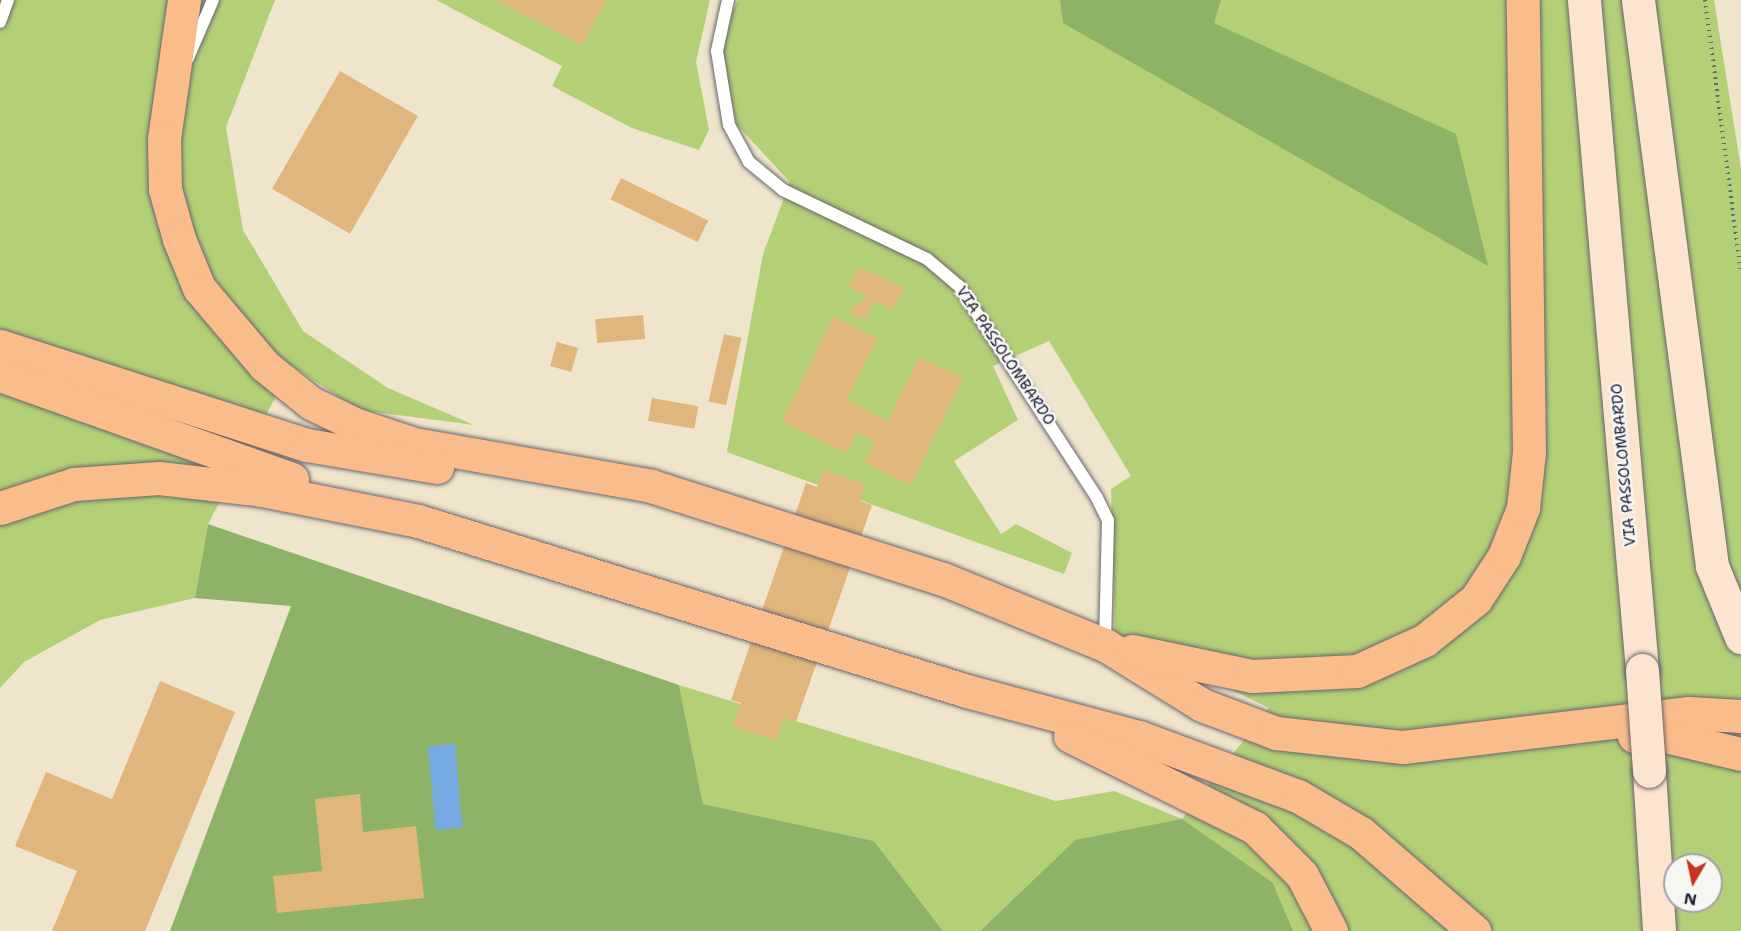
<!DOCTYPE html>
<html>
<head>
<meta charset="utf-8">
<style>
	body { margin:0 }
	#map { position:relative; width:1741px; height:931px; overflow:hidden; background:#efe5cc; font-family:"Shantell Sans",sans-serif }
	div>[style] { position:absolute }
	.green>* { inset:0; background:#b3d077 }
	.forest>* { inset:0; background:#8eb268 }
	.water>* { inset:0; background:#75aae2; transform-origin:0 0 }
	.building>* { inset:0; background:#e1b67d; transform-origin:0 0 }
	.path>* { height:4px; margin-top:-2px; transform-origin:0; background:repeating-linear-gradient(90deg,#6a666e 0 1.5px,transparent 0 6px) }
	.roads { filter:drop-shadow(0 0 2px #6a666e) drop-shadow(0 0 2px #6a666e) }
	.service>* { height:12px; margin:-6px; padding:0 6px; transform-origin:6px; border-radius:6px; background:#fff }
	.secondary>* { height:33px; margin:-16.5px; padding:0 16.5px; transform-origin:16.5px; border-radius:16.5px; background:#fde4d1 }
	.motorway>* { height:33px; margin:-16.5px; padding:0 16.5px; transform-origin:16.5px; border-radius:16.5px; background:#fabc8b }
	.bridges { filter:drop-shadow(0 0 2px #6a666e) drop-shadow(0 0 2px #6a666e) }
	.secondary-bridge>* { height:33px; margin:-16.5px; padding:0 16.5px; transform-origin:16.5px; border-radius:16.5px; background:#fde4d1 }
	span { translate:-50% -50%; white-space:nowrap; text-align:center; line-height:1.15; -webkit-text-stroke:5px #f6f6f2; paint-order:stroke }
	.street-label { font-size:15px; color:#22223b }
	.north { position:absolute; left:1663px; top:853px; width:60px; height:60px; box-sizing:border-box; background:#f6f6f2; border:2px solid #a1a1a9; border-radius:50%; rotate:189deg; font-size:16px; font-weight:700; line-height:24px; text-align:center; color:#22223b }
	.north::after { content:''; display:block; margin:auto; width:21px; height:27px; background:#c8321e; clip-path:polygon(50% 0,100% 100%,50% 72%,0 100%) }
</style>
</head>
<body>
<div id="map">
	<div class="green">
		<i style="clip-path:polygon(0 0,275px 0,226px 127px,243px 230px,303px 331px,388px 388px,474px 425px,359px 410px,292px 366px,208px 524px,195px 598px,100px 620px,24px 662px,0 688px)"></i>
		<i style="clip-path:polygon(436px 0,710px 0,696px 62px,709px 130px,699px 150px,632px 128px,552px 86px,562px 66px)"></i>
		<i style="clip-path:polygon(evenodd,738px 0,1714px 0,1741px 169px,1741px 931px,1293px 931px,1273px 883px,1075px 840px,980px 931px,943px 931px,874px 841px,703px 804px,679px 685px,1056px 801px,1114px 791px,1182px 819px,1269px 708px,1115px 633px,1111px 489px,1131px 476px,1049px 341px,993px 366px,1018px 420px,954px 461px,1001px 534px,1016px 524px,1072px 553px,1064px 574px,727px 452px,763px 254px,790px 182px,736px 124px,720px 36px,738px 0,1675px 865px,1711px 865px,1711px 901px,1675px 901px,1675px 865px)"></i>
	</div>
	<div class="forest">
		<i style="clip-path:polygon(1060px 0,1221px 0,1214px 23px,1456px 134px,1488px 266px,1063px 23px)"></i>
		<i style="clip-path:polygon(208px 524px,679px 685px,703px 804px,874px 841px,943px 931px,170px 931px,291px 606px,195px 598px)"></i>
		<i style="clip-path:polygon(1182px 819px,1273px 883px,1293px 931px,980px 931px,1075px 840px)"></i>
	</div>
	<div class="water">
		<i style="left:455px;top:744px;width:84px;height:27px;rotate:85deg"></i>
	</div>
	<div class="building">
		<i style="clip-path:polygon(496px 0,606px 0,582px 45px)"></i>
		<i style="left:340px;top:71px;width:90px;height:136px;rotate:30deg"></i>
		<i style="left:621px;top:178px;width:97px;height:24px;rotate:26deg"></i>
		<i style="clip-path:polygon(859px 267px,905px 289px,892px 309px,873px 301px,867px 319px,853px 316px,853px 307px,868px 298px,849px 287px)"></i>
		<i style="left:643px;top:315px;width:24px;height:48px;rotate:85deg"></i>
		<i style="clip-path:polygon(833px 317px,877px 338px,847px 400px,888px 421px,919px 357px,963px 378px,911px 485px,865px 463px,875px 442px,857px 433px,847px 453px,782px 422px)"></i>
		<i style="left:724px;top:334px;width:18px;height:69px;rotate:13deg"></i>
		<i style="left:557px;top:342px;width:22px;height:25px;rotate:16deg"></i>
		<i style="left:652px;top:398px;width:47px;height:23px;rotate:10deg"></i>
		<i style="clip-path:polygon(823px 469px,865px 484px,860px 501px,872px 505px,796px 722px,784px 718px,776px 741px,733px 726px,741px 703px,731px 700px,806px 483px,817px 487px)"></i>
		<i style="clip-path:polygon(160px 681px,235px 712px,145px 931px,52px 931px,77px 871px,15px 846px,46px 772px,112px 799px)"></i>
		<i style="clip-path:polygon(360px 794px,363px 832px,416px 826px,424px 898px,277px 913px,273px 876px,322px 871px,315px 799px)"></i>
	</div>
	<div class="path">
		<i style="left:1705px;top:0;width:276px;rotate:82.5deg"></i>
	</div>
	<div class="roads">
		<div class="service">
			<i style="left:728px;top:0;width:52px;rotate:102.2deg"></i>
			<i style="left:717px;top:51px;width:75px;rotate:80.8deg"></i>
			<i style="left:729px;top:125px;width:42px;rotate:61.6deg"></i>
			<i style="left:749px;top:162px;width:44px;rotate:39.5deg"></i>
			<i style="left:783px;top:190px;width:160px;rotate:25.6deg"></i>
			<i style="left:927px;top:259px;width:42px;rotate:40.2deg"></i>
			<i style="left:959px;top:286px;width:253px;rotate:56.9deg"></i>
			<i style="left:1097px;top:498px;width:25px;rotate:64deg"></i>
			<i style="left:1108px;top:521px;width:123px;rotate:91.4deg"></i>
			<i style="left:0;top:22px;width:23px;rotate:-70deg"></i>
			<i style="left:188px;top:58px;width:63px;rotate:-66.7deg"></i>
		</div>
		<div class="secondary">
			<i style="left:1584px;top:0;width:673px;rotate:85.05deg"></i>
			<i style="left:1638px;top:0;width:571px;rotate:82.55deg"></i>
			<i style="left:1712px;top:566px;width:77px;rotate:67.8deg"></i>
			<i style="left:1649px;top:771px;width:160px;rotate:86.4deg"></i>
		</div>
		<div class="motorway">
			<i style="left:184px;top:0;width:140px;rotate:98.2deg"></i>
			<i style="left:164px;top:139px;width:50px;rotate:88.9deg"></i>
			<i style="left:165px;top:189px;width:52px;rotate:74.4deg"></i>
			<i style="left:179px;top:239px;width:53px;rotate:67.8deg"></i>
			<i style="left:199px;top:288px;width:102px;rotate:49.8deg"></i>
			<i style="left:265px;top:366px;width:59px;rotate:38.8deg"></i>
			<i style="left:311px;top:403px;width:51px;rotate:25.6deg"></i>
			<i style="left:357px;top:425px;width:60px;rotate:18.4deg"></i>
			<i style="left:414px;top:444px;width:241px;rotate:10deg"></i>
			<i style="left:651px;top:486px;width:306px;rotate:17.7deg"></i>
			<i style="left:943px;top:579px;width:175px;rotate:22.2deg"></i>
			<i style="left:1105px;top:645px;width:114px;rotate:31.7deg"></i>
			<i style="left:1202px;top:705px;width:79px;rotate:20.7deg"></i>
			<i style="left:1276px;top:733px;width:128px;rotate:6.3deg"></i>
			<i style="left:1403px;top:747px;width:288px;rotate:-6.8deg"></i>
			<i style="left:1689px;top:713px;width:52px;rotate:3.3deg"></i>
			<i style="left:0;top:346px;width:323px;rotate:17.9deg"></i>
			<i style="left:307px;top:445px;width:132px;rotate:9.6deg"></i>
			<i style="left:0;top:375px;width:310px;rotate:19.6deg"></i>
			<i style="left:0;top:508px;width:78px;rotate:-18deg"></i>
			<i style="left:74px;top:484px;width:85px;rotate:-4deg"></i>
			<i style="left:159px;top:478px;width:104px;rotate:6.6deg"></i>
			<i style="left:262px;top:490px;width:159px;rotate:11.2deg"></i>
			<i style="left:418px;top:521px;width:575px;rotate:17.21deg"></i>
			<i style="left:967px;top:691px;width:178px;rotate:15deg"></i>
			<i style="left:1139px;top:737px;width:170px;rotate:20.4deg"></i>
			<i style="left:1298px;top:796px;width:73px;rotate:30.4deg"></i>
			<i style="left:1361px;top:833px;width:150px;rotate:40.9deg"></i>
			<i style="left:1132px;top:651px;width:123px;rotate:11.8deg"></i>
			<i style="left:1252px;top:676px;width:105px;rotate:-2.7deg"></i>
			<i style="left:1357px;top:671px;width:75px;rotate:-24.5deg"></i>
			<i style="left:1425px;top:640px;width:65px;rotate:-38.8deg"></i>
			<i style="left:1476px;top:599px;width:51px;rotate:-56.9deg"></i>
			<i style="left:1504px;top:556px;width:52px;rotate:-68.4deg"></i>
			<i style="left:1523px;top:508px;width:56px;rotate:-83.9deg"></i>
			<i style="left:1529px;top:452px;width:452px;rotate:-90.8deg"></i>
			<i style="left:1070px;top:736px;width:207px;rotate:26.4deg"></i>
			<i style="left:1255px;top:828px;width:66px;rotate:45deg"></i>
			<i style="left:1302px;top:875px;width:63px;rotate:62.6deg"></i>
			<i style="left:1634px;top:736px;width:27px;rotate:-2deg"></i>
			<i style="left:1661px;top:735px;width:82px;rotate:13.4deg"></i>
		</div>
	</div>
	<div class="bridges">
		<div class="secondary-bridge">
			<i style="left:1642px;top:670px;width:101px;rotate:86deg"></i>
		</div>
	</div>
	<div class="street-label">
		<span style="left:1005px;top:356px;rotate:56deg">VIA PASSOLOMBARDO</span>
		<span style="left:1624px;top:465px;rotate:-95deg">VIA PASSOLOMBARDO</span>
	</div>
	<div class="north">N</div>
</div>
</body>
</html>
